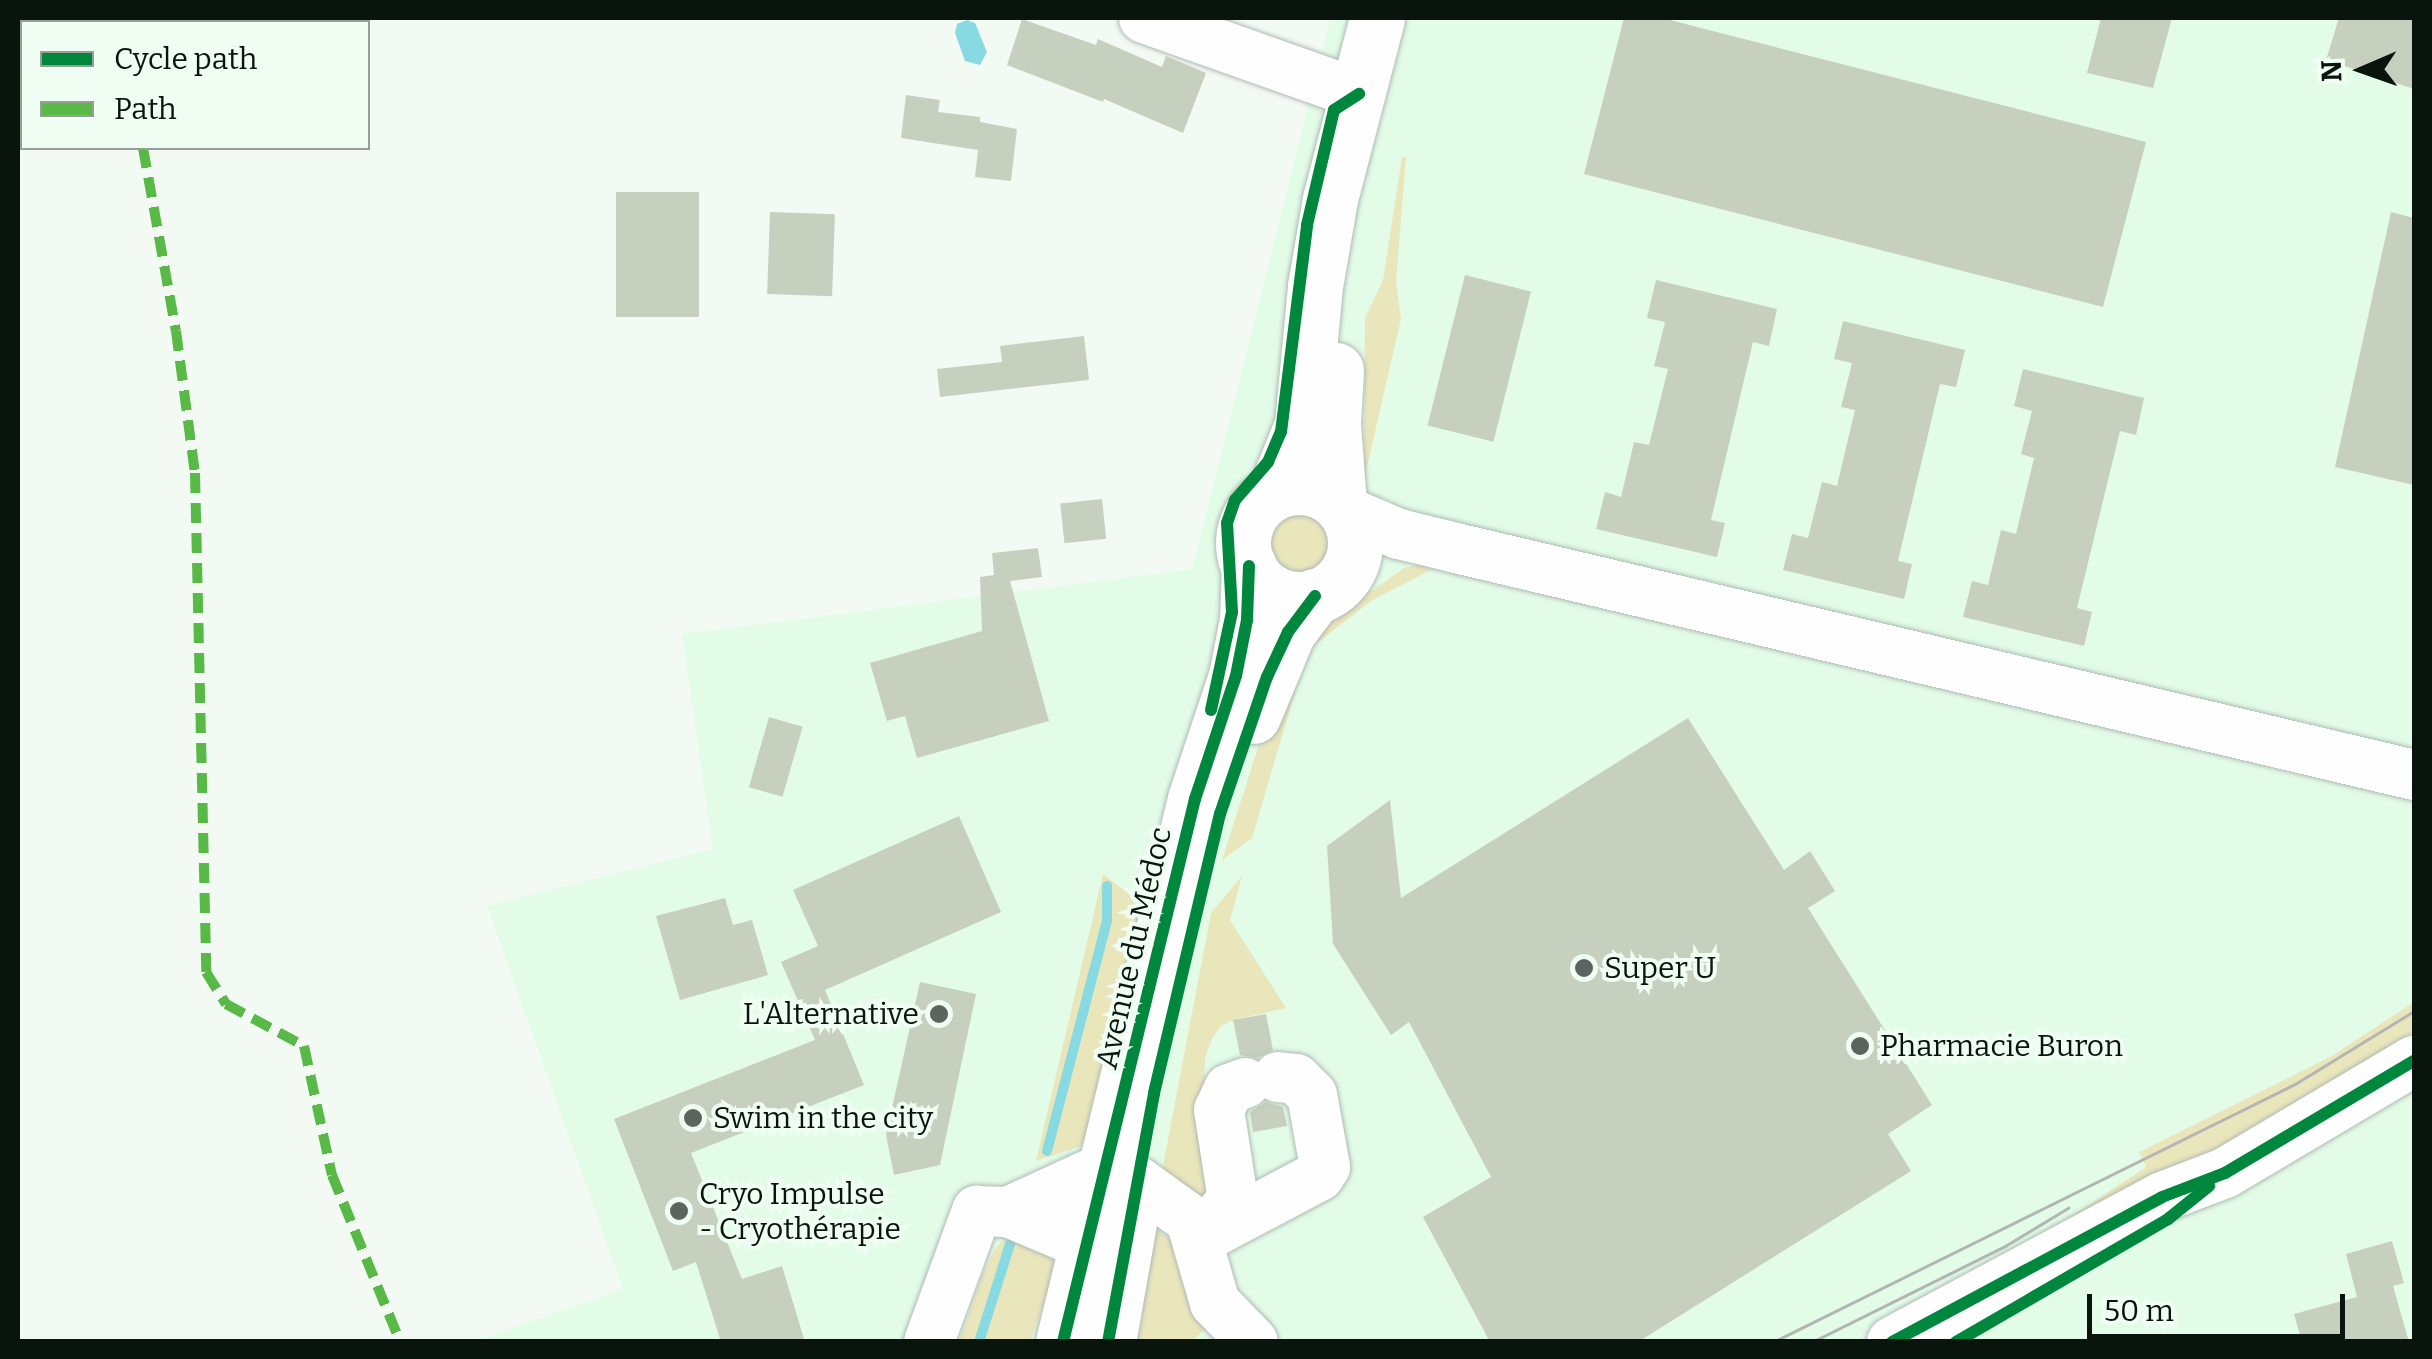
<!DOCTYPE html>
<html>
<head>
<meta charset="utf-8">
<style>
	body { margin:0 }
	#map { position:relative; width:2432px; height:1359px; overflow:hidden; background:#f3faf4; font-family:Bitter,serif }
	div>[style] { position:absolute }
	.built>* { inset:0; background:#e2fce8 }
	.green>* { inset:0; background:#eae6bc }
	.round { border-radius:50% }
	.water>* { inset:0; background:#87dae1 }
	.stream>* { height:10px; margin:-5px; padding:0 5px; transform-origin:5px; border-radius:5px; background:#87dae1 }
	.building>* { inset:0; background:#c7d0bf; transform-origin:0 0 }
	.roads { filter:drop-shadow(0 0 2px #b0bab3) drop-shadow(0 0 2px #b0bab3) }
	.minor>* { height:50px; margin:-25px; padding:0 25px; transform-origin:25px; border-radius:25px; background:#fdfefd }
	.major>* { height:55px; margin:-27.5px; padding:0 27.5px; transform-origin:27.5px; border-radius:27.5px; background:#fdfefd }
	.major>.ring { margin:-27.5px; padding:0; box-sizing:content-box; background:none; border:55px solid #fdfefd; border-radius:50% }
	.tram>* { height:2.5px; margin:-1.25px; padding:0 1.25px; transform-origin:1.25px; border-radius:1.25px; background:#b3b5b3 }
	.quiet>* { height:10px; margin-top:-5px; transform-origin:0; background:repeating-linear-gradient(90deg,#58b947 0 20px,transparent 0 30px) }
	.cycleway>* { height:12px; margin:-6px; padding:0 6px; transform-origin:6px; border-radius:6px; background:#00873e }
	.dots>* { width:28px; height:28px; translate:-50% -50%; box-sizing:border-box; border:5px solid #f0fdf3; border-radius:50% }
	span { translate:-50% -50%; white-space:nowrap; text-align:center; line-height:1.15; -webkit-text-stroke:8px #f0fdf3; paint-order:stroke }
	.street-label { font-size:30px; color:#09150c }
	.poi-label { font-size:30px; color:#09150c }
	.left { translate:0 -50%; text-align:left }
	.right { translate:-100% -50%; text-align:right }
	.frame { position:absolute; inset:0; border:20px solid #09150c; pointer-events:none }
	.legend { position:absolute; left:20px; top:20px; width:350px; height:130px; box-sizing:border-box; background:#f0fdf3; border:2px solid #94a097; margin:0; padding:12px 18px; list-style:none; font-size:30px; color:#09150c }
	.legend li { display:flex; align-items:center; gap:20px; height:50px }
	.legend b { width:50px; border:2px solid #94a097 }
	.north { position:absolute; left:2312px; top:20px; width:100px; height:100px; -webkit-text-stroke:8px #f0fdf3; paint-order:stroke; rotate:268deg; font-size:28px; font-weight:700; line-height:40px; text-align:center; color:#09150c }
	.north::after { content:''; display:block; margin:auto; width:35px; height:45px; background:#09150c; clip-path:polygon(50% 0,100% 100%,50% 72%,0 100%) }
	.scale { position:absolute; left:2087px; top:1294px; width:258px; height:45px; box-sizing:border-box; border:5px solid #09150c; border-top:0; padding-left:12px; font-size:30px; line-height:35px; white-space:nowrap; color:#09150c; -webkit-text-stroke:8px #f0fdf3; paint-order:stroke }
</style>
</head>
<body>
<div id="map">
	<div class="built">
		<i style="clip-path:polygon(1330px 18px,2414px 18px,2414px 1341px,473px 1342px,623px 1289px,487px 906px,713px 849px,682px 634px,1192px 569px)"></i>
	</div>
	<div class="green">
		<i style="clip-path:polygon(1402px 157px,1406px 157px,1396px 282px,1401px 319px,1364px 480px,1365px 318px,1383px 280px)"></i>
		<i class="round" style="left:1259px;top:501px;width:82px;height:82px"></i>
		<i style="clip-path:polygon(1422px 564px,1440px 565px,1371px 601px,1307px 651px,1252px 838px,1222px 860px,1270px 710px,1319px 622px,1341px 613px,1404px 568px)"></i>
		<i style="clip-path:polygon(1103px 874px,1130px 895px,1143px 920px,1097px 1123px,1081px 1146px,1036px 1161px)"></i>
		<i style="clip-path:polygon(1242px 876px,1230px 920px,1286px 1008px,1233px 1020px,1220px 1027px,1212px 1039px,1205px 1058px,1203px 1113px,1212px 1194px,1200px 1197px,1175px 1184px,1163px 1166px,1211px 913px)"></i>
		<i style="clip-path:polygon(2414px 1002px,2414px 1031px,2381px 1055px,2155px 1183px,2042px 1236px,2146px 1167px,2139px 1152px,2332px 1056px)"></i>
		<i style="clip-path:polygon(1156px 1229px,1176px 1242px,1207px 1327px,1193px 1341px,1138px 1342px)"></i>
		<i style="clip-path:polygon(1011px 1232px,1054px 1251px,1054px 1275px,1030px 1341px,959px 1342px,982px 1276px,995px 1249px)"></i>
	</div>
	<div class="water">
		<i style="clip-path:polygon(967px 20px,975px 23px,987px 52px,980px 65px,965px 61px,955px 33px,957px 24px)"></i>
	</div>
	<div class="stream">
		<i style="left:1047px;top:1151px;width:238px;rotate:-75.4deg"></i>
		<i style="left:1107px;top:921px;width:35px;rotate:-90deg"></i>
		<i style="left:979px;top:1342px;width:103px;rotate:-72.4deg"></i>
	</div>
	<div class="building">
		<i style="clip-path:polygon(1624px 18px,1662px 18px,2146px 142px,2103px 307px,1584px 174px)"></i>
		<i style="clip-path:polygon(2101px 18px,2172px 18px,2153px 88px,2087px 73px)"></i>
		<i style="clip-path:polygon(2339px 18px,2414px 18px,2414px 89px,2326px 60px)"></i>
		<i style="clip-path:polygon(1022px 19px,1096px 45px,1098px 39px,1162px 67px,1166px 56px,1206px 73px,1183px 133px,1104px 99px,1103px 102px,1007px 65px)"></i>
		<i style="clip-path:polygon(906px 95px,940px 100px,938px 112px,980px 117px,980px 122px,1017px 129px,1011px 181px,975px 177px,978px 150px,901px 138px)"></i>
		<i style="left:616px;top:192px;width:83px;height:125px"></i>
		<i style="left:770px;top:212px;width:65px;height:82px;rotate:2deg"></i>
		<i style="clip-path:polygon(2391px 212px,2414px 218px,2414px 485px,2335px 467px)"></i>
		<i style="left:1465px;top:275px;width:68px;height:155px;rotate:14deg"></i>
		<i style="clip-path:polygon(1656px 280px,1777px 309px,1769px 346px,1753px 342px,1711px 520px,1725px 523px,1717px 557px,1596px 529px,1605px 492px,1621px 497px,1634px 442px,1649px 445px,1668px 369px,1654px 366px,1665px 322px,1647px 318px)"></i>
		<i style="clip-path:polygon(1843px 321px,1965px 350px,1956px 387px,1940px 384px,1898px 561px,1912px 564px,1904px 599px,1783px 570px,1792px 534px,1808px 538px,1822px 482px,1837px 486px,1855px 410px,1841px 407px,1852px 363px,1834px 359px)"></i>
		<i style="clip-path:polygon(1084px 336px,1089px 380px,940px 397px,937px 369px,1002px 362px,1000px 346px)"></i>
		<i style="clip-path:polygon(2023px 369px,2144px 398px,2136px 435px,2120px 431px,2077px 608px,2092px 612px,2084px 646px,1963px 617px,1972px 581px,1988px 585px,2001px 530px,2016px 534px,2034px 458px,2021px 454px,2032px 411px,2014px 406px)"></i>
		<i style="left:1102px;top:499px;width:40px;height:42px;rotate:84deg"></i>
		<i style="clip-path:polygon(1038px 548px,1042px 577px,1010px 581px,1049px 721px,917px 758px,905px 716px,887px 721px,870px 663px,982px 631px,980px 577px,994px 575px,992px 553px)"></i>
		<i style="left:769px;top:717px;width:35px;height:73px;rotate:16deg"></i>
		<i style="clip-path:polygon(1688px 718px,1784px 870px,1810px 851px,1835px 891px,1808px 908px,1932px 1105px,1888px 1134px,1911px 1171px,1638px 1342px,1490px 1342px,1423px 1217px,1491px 1177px,1409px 1022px,1391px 1035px,1333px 944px,1327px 846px,1390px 800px,1401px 898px)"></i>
		<i style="clip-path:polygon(959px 816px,1001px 912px,825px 990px,864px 1085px,691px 1153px,742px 1279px,782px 1266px,805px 1342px,721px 1342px,696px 1262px,673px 1271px,614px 1119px,815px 1040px,781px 962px,818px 946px,793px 890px)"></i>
		<i style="clip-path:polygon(725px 898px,733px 925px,752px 920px,768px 975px,680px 1000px,656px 916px)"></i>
		<i style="clip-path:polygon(920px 982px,976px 994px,940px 1165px,894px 1175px,886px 1135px)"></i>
		<i style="clip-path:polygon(1266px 1014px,1273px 1050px,1257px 1058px,1240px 1055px,1233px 1020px)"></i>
		<i style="clip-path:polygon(1266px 1102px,1283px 1107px,1287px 1126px,1253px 1132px,1250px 1112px)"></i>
		<i style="clip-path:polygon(2392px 1241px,2404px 1283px,2393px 1286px,2409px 1342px,2302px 1342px,2294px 1314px,2357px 1297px,2346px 1254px)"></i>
	</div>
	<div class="roads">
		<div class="minor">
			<i style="left:1144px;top:18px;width:228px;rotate:19.5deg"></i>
			<i style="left:1345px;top:511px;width:59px;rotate:23.1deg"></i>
			<i style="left:1399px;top:534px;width:59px;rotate:13.8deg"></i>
			<i style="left:1456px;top:548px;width:985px;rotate:13.33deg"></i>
			<i style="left:1245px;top:1083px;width:17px;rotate:159deg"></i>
			<i style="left:1229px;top:1089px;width:23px;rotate:115deg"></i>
			<i style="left:1219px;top:1110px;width:90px;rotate:81.1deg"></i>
			<i style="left:1233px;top:1199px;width:52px;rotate:129.5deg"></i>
			<i style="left:1200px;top:1239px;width:135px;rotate:-27.9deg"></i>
			<i style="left:1319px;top:1176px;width:11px;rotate:-56deg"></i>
			<i style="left:1325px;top:1167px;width:73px;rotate:-100.2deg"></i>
			<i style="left:1312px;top:1095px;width:23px;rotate:-135deg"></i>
			<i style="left:1296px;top:1079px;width:18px;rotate:-174deg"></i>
			<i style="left:1137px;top:1181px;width:67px;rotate:35.8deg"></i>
			<i style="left:1191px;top:1220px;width:86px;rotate:73.9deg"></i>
			<i style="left:1215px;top:1303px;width:54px;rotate:45.7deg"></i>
			<i style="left:1008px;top:1212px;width:110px;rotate:-24.7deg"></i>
			<i style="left:929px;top:1342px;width:140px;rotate:-69.9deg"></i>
			<i style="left:977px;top:1211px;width:31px;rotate:2deg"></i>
			<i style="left:1008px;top:1212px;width:88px;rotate:22.8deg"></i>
			<i style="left:1892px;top:1342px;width:306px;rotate:-28.2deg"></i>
			<i style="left:2162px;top:1197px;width:67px;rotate:-20.9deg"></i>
			<i style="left:2225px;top:1173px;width:220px;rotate:-30.7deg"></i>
		</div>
		<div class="major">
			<i style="left:1336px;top:370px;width:54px;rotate:93.2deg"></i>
			<i style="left:1333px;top:424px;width:79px;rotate:85.7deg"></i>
			<i class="ring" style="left:1243px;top:487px;width:57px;height:57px"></i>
			<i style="left:1275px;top:492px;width:73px;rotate:-68.3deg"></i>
			<i style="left:1302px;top:424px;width:139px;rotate:-84.6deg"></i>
			<i style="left:1315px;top:286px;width:88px;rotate:-80.2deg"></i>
			<i style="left:1330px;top:199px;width:187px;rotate:-75.4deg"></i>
			<i style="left:1253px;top:716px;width:91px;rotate:-67.4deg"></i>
			<i style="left:1288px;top:632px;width:45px;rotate:-53.1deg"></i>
			<i style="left:1063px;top:1342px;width:559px;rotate:-76.34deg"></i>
			<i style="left:1195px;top:799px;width:130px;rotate:-71.6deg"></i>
			<i style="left:1236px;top:676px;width:57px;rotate:-78.9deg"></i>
			<i style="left:1247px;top:620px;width:54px;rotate:-87.9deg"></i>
			<i style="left:1108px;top:1342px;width:132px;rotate:-80deg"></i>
		</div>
	</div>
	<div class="tram">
		<i style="left:1773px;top:1342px;width:582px;rotate:-26.3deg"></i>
		<i style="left:2295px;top:1084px;width:140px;rotate:-31.5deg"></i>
		<i style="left:1812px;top:1342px;width:216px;rotate:-26.4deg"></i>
		<i style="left:2005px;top:1246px;width:74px;rotate:-31.1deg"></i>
	</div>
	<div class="quiet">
		<i style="left:119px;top:18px;width:4px;rotate:76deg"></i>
		<i style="left:143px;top:148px;width:186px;rotate:79.8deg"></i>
		<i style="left:176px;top:331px;width:143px;rotate:82.4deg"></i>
		<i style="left:195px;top:473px;width:499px;rotate:88.7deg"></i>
		<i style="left:206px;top:972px;width:38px;rotate:58deg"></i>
		<i style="left:226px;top:1004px;width:89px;rotate:28.3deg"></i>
		<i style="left:304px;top:1046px;width:132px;rotate:77.8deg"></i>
		<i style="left:332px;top:1175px;width:180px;rotate:67.8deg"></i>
	</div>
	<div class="cycleway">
		<i style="left:1211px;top:710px;width:100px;rotate:-77.9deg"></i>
		<i style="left:1232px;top:612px;width:89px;rotate:-93.2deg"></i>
		<i style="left:1227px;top:523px;width:24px;rotate:-71deg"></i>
		<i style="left:1235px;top:500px;width:50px;rotate:-49deg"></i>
		<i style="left:1268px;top:462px;width:33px;rotate:-67deg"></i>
		<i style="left:1281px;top:432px;width:209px;rotate:-82.8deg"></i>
		<i style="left:1307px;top:225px;width:118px;rotate:-76.8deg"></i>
		<i style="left:1334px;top:110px;width:30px;rotate:-33deg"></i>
		<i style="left:1063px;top:1342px;width:559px;rotate:-76.34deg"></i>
		<i style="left:1195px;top:799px;width:130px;rotate:-71.6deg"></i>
		<i style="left:1236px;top:676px;width:57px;rotate:-78.9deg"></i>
		<i style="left:1247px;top:620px;width:54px;rotate:-87.9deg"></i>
		<i style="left:1108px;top:1342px;width:253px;rotate:-79.5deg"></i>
		<i style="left:1154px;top:1093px;width:287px;rotate:-76.7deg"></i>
		<i style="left:1220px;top:814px;width:145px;rotate:-71.1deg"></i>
		<i style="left:1267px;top:677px;width:50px;rotate:-65deg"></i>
		<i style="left:1288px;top:632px;width:45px;rotate:-53.1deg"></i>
		<i style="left:1892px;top:1342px;width:306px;rotate:-28.2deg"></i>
		<i style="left:2162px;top:1197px;width:67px;rotate:-20.9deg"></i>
		<i style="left:2225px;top:1173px;width:220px;rotate:-30.7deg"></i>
		<i style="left:1956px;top:1342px;width:245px;rotate:-30.1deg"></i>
		<i style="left:2168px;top:1219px;width:53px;rotate:-38.8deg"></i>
	</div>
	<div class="dots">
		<i style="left:1584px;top:968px;background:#5b655d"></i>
		<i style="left:939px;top:1014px;background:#5b655d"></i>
		<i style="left:1860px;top:1046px;background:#5b655d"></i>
		<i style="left:693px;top:1118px;background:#5b655d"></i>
		<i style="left:679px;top:1211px;background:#5b655d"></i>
	</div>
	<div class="street-label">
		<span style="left:1134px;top:948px;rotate:-77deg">Avenue du Médoc</span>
	</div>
	<div class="poi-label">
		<span class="left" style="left:1604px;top:968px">Super U</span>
		<span class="right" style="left:919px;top:1014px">L'Alternative</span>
		<span class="left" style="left:1880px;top:1046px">Pharmacie Buron</span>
		<span class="left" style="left:713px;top:1118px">Swim in the city</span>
		<span class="left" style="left:699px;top:1211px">Cryo Impulse<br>- Cryothérapie</span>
	</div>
	<div class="frame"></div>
	<ul class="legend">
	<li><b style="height:12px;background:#00873e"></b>Cycle path</li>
	<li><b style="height:12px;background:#58b947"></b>Path</li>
	</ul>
	<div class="north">N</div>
	<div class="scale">50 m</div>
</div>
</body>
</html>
